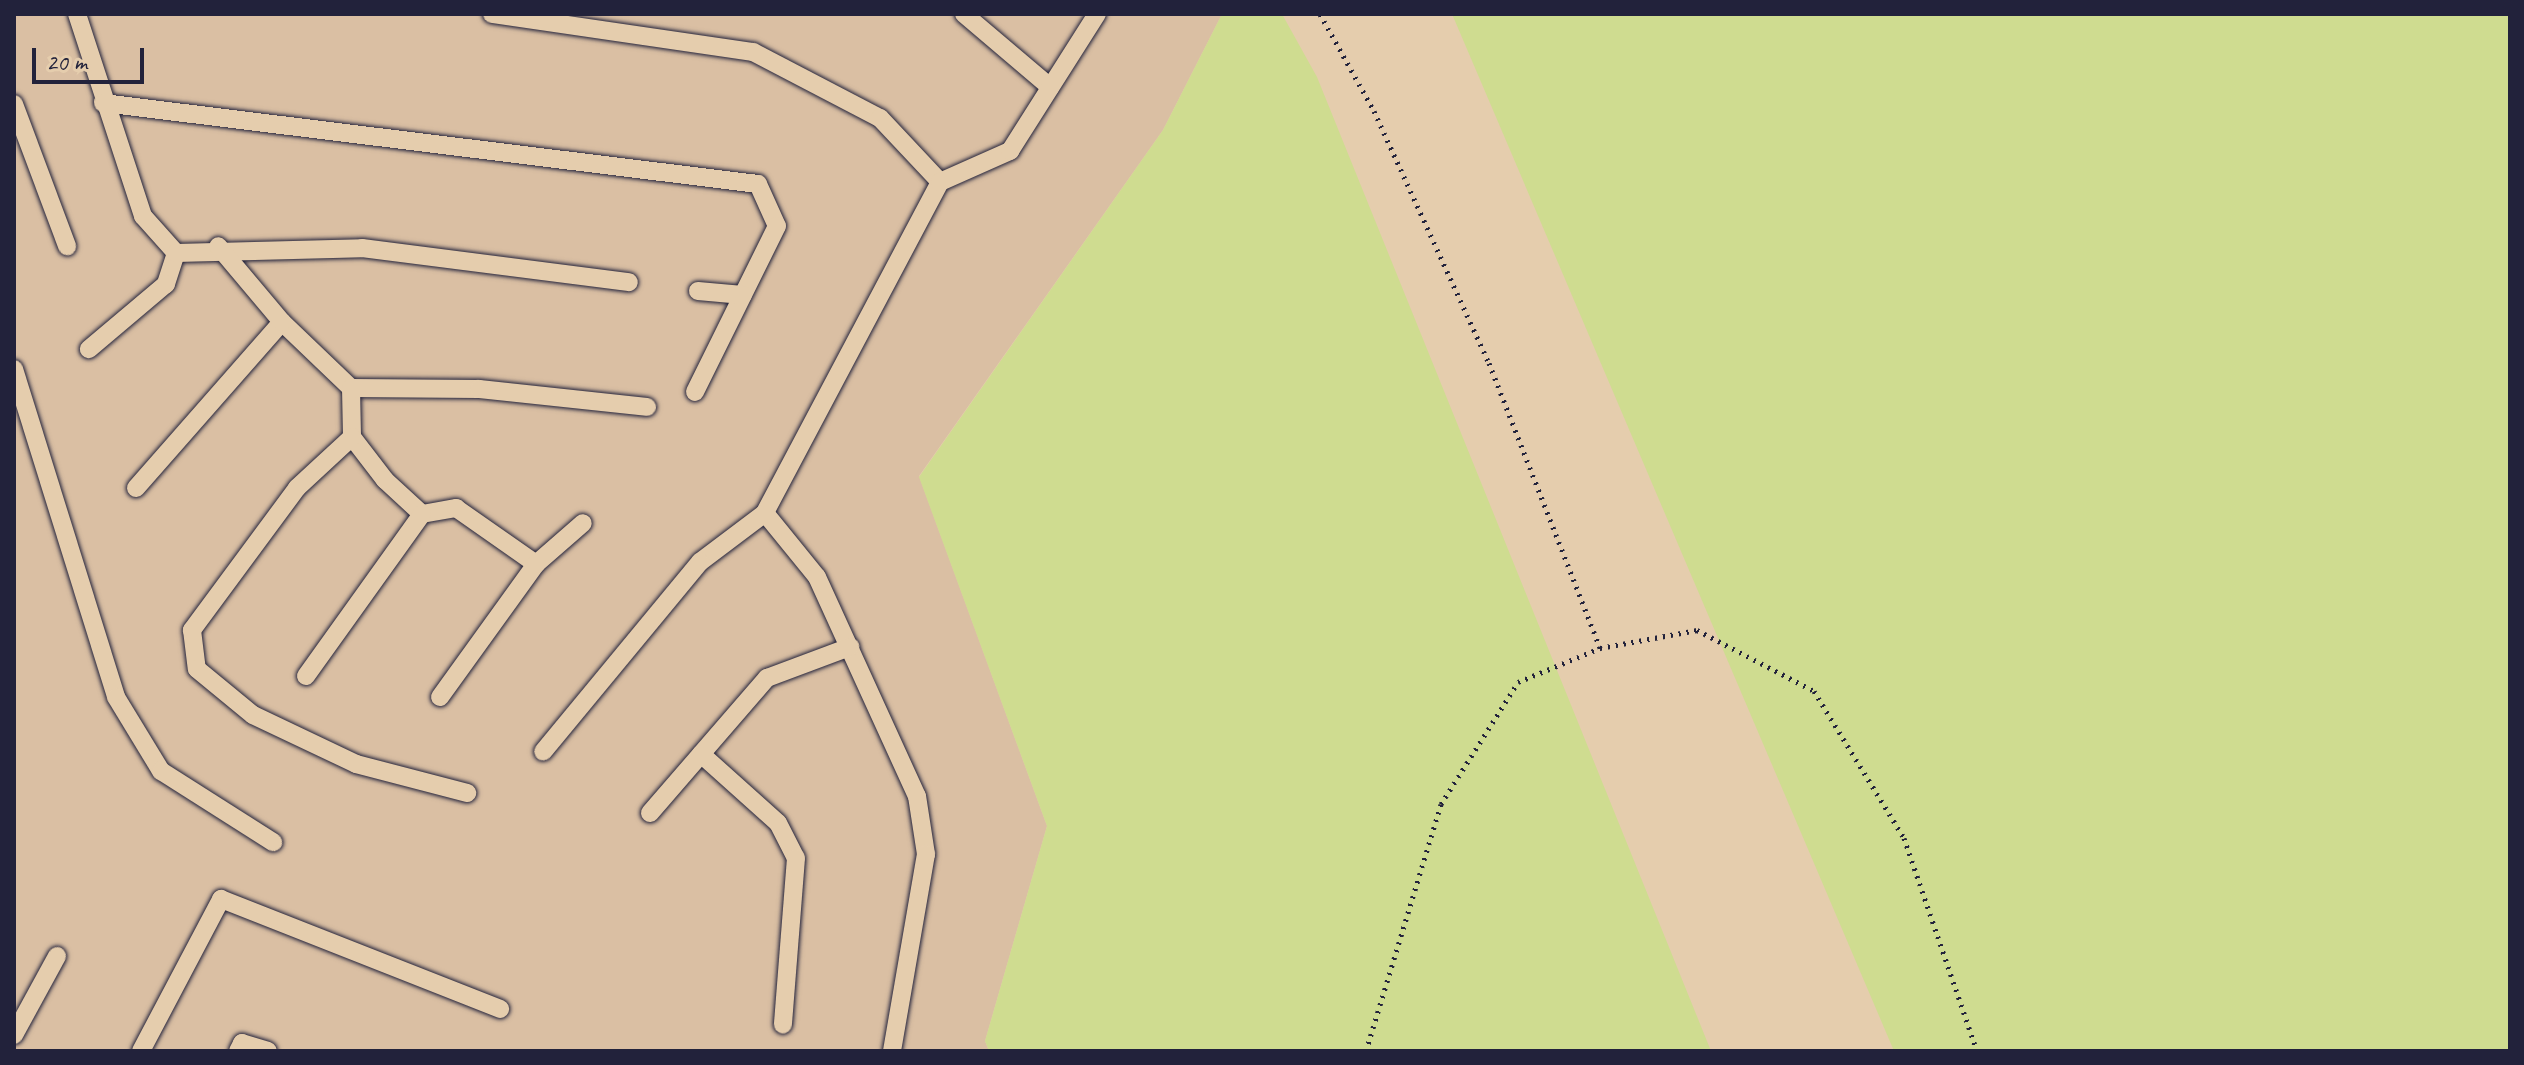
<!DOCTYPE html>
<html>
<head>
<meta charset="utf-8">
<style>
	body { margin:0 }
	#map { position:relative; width:2524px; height:1065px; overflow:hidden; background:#e5cdad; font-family:Caveat,sans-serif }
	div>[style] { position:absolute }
	.built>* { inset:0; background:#dabfa3 }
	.green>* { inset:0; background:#cfdc90 }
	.path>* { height:5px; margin-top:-2.5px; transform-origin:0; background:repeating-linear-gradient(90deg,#22223b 0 2px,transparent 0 8px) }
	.roads { filter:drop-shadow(0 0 2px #22223b) drop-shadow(0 0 2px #22223b) }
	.lane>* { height:18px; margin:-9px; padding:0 9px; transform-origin:9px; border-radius:9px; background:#e5cdad }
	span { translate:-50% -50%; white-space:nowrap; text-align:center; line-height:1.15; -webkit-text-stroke:6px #e5cdad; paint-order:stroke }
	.frame { position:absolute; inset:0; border:16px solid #22223b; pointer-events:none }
	.scale { position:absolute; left:32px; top:48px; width:112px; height:36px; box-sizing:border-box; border:4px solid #22223b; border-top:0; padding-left:10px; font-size:24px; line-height:28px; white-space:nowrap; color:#22223b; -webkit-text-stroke:6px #e5cdad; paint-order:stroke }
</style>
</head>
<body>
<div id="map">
	<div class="built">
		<i style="clip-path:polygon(14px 14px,1222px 14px,1163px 130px,919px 476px,1047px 826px,985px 1041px,989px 1051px,14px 1051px)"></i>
	</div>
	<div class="green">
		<i style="clip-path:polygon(1222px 14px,1282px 14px,1317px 77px,1711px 1051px,989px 1051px,985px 1041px,1047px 826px,919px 477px,1163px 130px)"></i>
		<i style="clip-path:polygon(1452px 14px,2510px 14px,2510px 1051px,1894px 1051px)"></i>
	</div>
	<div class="path">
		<i style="left:1320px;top:14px;width:111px;rotate:60.9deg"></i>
		<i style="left:1374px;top:111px;width:277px;rotate:65.5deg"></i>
		<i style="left:1489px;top:363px;width:306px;rotate:68.7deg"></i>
		<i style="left:1366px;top:1051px;width:258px;rotate:-73.1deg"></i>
		<i style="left:1441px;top:804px;width:144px;rotate:-57.7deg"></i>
		<i style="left:1518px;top:682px;width:89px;rotate:-22.5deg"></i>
		<i style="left:1600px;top:648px;width:99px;rotate:-10.5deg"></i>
		<i style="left:1697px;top:630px;width:132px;rotate:27.5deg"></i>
		<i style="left:1814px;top:691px;width:172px;rotate:58.5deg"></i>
		<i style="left:1904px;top:838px;width:225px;rotate:71.1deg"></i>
	</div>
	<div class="roads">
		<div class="lane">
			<i style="left:77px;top:14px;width:213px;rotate:71.9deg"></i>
			<i style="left:143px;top:216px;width:50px;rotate:48.3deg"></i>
			<i style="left:176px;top:253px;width:33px;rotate:108deg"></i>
			<i style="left:166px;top:284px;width:101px;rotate:139.8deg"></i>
			<i style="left:492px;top:14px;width:264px;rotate:8.3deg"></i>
			<i style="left:753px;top:52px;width:143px;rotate:27.5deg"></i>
			<i style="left:880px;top:118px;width:88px;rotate:46.8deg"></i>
			<i style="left:940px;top:182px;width:374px;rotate:117.9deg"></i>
			<i style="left:765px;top:513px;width:81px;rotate:143deg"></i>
			<i style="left:700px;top:562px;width:246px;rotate:129.6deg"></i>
			<i style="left:964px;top:14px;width:113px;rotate:40.3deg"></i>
			<i style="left:103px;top:103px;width:660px;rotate:7.05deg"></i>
			<i style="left:758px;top:184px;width:46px;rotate:65.7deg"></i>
			<i style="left:777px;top:226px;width:185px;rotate:116.3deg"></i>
			<i style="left:14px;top:104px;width:152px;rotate:69.5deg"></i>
			<i style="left:940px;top:182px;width:77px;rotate:-23.9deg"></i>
			<i style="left:1010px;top:151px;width:162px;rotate:-57.6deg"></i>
			<i style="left:176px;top:253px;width:186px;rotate:-1.5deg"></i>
			<i style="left:362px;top:248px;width:269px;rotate:7.3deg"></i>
			<i style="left:698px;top:291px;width:45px;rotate:5.1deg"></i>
			<i style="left:282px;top:322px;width:95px;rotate:43.7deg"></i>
			<i style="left:351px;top:388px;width:49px;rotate:88.8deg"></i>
			<i style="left:352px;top:437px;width:54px;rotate:52.5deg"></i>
			<i style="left:385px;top:480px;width:50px;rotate:42.6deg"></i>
			<i style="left:422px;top:514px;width:35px;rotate:-10deg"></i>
			<i style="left:456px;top:508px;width:98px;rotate:35deg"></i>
			<i style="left:536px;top:564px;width:164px;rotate:125.8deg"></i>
			<i style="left:14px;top:369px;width:343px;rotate:72.7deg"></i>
			<i style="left:116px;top:697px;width:87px;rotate:58.7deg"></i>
			<i style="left:161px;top:771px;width:133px;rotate:32.4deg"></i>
			<i style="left:351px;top:388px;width:128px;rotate:0.4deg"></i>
			<i style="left:479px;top:389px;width:169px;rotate:6.1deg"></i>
			<i style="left:352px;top:437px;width:75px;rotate:137.2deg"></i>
			<i style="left:297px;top:488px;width:177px;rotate:126.5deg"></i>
			<i style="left:192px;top:630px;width:39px;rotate:83deg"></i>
			<i style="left:197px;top:669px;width:72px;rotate:39.4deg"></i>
			<i style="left:253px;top:715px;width:114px;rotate:25.4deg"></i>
			<i style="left:356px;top:764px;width:115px;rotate:14.6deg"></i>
			<i style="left:136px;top:488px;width:221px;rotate:-48.7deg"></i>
			<i style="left:282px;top:322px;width:99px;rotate:-130.1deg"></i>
			<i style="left:765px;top:513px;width:82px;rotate:50.9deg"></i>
			<i style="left:817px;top:577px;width:241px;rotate:65.5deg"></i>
			<i style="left:917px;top:796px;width:59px;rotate:81.2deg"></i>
			<i style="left:926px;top:854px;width:200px;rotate:99.8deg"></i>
			<i style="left:536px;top:564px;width:62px;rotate:-41.1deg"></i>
			<i style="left:306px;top:676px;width:199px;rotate:-54.4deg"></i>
			<i style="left:701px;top:754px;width:103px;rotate:41.9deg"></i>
			<i style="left:778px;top:823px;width:39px;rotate:63deg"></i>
			<i style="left:796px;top:858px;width:167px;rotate:94.5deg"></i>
			<i style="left:650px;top:813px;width:179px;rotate:-49.1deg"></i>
			<i style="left:767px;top:678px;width:89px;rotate:-20.5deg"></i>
			<i style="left:14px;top:1035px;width:90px;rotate:-61.4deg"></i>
			<i style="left:141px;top:1051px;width:172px;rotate:-62.2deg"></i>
			<i style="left:221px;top:899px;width:300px;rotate:21.5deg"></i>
			<i style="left:238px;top:1051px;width:9px;rotate:-63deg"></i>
			<i style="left:242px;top:1043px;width:27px;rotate:17deg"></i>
		</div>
	</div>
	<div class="frame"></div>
	<div class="scale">20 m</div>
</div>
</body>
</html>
